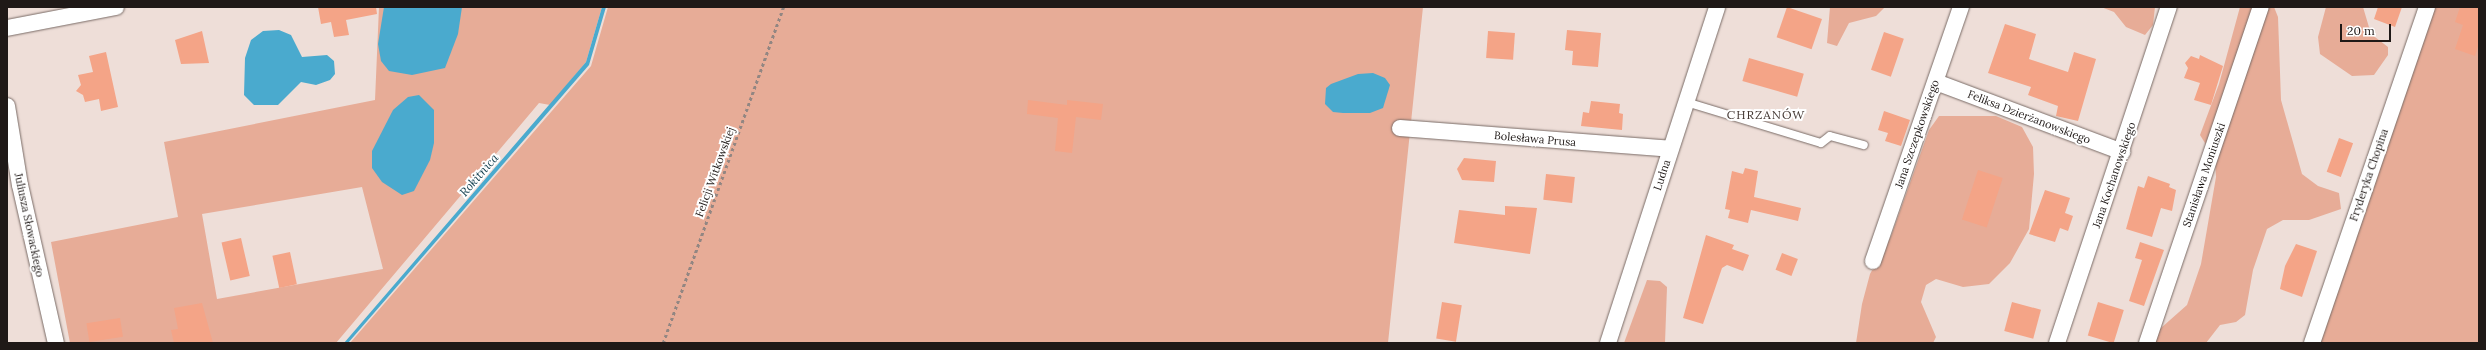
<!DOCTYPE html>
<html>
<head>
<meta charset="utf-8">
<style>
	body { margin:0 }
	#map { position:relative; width:2486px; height:350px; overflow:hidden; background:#eeded8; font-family:Lora,serif }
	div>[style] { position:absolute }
	.green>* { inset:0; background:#e7ac97 }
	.water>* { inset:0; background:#4aaace }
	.building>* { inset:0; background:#f4a487; transform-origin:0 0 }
	.path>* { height:2.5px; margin-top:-1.25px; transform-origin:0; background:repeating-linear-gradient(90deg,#928682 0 3px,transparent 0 6px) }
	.roads { filter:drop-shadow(0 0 1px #796b66) drop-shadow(0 0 1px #796b66) }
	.lane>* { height:8px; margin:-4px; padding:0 4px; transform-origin:4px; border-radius:4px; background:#fff }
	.street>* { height:16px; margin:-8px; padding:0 8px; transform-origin:8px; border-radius:8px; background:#fff }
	span { translate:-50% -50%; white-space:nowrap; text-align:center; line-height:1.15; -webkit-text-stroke:4px #fff; paint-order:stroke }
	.street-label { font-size:11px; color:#1f1917 }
	.neighbourhood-label { font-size:12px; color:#443833; letter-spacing:1px }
	.water-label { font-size:12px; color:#123d4d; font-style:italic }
	.frame { position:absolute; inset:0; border:8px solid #1f1917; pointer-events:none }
	.scale { position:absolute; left:2340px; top:24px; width:51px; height:18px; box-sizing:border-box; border:2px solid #1f1917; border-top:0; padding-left:5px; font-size:12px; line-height:14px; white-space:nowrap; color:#1f1917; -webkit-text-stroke:3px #fff; paint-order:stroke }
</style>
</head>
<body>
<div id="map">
	<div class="green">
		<i style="clip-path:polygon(evenodd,379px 7px,602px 7px,586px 62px,550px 105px,539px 103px,336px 343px,70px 343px,51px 242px,178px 217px,164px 142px,375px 100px,379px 7px,362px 187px,383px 269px,217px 299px,202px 214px,362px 187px)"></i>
		<i style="clip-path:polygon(608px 7px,1423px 7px,1388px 343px,350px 343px,591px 66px)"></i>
		<i style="clip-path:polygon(1830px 7px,1885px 7px,1876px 16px,1849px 23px,1837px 46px,1827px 43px)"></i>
		<i style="clip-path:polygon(2101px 7px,2155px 7px,2153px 25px,2145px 35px,2126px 27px,2114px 12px)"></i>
		<i style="clip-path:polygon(2240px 7px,2274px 7px,2278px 17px,2281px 100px,2302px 174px,2318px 186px,2339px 193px,2341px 209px,2309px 220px,2283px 220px,2267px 229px,2253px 270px,2245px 315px,2236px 322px,2220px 325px,2206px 343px,2144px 343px,2187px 305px,2201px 264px,2216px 177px,2215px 159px,2200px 135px,2219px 84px)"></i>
		<i style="clip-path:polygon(2326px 7px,2363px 7px,2371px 34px,2388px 47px,2388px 55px,2374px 75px,2352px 76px,2320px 54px,2318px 37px)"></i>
		<i style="clip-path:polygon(2434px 7px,2479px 7px,2479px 343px,2318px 343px)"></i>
		<i style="clip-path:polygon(1939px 116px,1996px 116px,2022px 127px,2033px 147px,2034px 174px,2029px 229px,2010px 263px,1989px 284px,1963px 287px,1936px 279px,1926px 285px,1921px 302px,1936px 337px,1933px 343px,1856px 343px,1862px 304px,1870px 274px,1891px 236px,1929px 130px)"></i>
		<i style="clip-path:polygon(1647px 280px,1660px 281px,1667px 287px,1665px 343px,1624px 343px)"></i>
	</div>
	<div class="water">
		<i style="clip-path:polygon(384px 7px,462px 7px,458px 34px,445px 68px,412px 75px,389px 71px,381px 61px,378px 44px)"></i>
		<i style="clip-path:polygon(602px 7px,606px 7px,589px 65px,348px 343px,344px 343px,586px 62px)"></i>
		<i style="clip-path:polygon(279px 30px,291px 35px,302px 57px,327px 55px,334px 61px,335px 74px,330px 80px,316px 85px,301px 82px,278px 105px,254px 105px,244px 95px,245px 58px,251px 40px,263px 31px)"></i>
		<i style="clip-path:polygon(1373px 73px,1385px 78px,1390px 85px,1383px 108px,1370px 113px,1343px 113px,1333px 112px,1325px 104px,1326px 88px,1331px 84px,1358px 74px)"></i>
		<i style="clip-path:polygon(419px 95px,434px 110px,434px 143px,430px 160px,414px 191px,402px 195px,382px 182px,372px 168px,372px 151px,393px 110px,408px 97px)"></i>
	</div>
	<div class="building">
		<i style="clip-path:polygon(318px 7px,376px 7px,377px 14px,346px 20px,349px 35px,334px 37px,331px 22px,321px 24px)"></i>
		<i style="left:1787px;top:7px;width:37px;height:32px;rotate:19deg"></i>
		<i style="clip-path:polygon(2378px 7px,2402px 7px,2395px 27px,2374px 19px)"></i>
		<i style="clip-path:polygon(2460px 7px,2479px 7px,2479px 43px,2475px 56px,2455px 49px,2463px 25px,2455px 22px)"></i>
		<i style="clip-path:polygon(2005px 24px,2036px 34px,2029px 59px,2068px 72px,2074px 52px,2096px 59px,2078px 121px,2056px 116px,2058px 106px,2028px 95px,2031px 87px,1988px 73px)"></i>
		<i style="clip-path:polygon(1567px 30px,1601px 33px,1598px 67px,1572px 65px,1573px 51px,1565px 50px)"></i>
		<i style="clip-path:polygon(202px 31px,209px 63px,181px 64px,175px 40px)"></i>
		<i style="left:1488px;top:31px;width:27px;height:27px;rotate:4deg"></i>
		<i style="left:1884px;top:32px;width:21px;height:40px;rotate:19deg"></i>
		<i style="clip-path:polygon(106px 52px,118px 107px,101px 111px,99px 99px,85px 102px,83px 95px,76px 91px,81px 85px,78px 75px,93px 72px,89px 56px)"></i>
		<i style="clip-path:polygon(2200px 55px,2223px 66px,2211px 105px,2194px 100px,2200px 83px,2184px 78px,2188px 68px,2185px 63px,2191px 56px,2199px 59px)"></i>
		<i style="left:1749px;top:58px;width:57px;height:24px;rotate:16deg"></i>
		<i style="clip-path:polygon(1028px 100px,1067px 105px,1067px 100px,1103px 104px,1101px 120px,1076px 117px,1072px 153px,1055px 151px,1058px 118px,1027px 114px)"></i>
		<i style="clip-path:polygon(1591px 101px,1620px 104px,1619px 113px,1623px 114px,1622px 130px,1581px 126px,1583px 112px,1589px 113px)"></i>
		<i style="clip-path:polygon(1884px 111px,1910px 120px,1901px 146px,1885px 141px,1888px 133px,1878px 130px)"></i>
		<i style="left:2339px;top:138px;width:15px;height:36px;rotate:20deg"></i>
		<i style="clip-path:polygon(1464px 158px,1496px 161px,1494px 182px,1462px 180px,1457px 169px)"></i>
		<i style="clip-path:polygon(1745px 168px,1758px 171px,1754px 197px,1801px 208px,1798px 221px,1751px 210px,1748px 223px,1728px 218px,1730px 210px,1725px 209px,1732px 171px,1743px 174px)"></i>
		<i style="left:1978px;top:170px;width:26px;height:52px;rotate:18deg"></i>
		<i style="left:1546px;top:174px;width:29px;height:26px;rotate:6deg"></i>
		<i style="clip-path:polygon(2148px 176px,2170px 184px,2169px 187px,2176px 190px,2172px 211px,2161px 208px,2152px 237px,2126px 229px,2138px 186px,2144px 188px)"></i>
		<i style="clip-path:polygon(2045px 190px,2070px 198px,2065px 213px,2073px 216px,2068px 231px,2060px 228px,2055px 242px,2029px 234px)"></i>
		<i style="clip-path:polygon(1505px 206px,1537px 208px,1530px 254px,1454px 243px,1459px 210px,1505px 215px)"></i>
		<i style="clip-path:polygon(1706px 235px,1734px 245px,1732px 249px,1749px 255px,1743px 271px,1727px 265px,1722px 268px,1703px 324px,1683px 318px)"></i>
		<i style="left:241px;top:238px;width:39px;height:20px;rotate:77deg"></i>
		<i style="clip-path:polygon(2140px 242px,2164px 250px,2144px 306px,2129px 301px,2142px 260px,2135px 258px)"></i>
		<i style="clip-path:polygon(2296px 244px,2317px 251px,2302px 297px,2280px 289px,2285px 266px)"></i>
		<i style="left:290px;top:252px;width:33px;height:18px;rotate:78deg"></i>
		<i style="left:1782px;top:253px;width:17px;height:18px;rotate:21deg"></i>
		<i style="left:1442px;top:302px;width:20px;height:37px;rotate:9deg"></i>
		<i style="left:2012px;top:302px;width:30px;height:30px;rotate:15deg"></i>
		<i style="left:2098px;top:302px;width:27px;height:35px;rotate:17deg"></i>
		<i style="clip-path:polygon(202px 303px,213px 343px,174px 343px,171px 330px,178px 329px,174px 308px)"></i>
		<i style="left:120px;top:318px;width:19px;height:34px;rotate:81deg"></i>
	</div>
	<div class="path">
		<i style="left:663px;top:343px;width:357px;rotate:-70.3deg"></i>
	</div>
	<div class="roads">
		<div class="lane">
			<i style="left:1686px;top:102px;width:141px;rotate:16.9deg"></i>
			<i style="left:1821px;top:143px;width:11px;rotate:-38deg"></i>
			<i style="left:1830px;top:136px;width:35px;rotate:15deg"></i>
		</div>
		<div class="street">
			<i style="left:7px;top:28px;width:111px;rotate:-10.9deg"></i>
			<i style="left:1936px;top:82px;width:199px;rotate:20.6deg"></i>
			<i style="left:7px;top:106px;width:80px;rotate:80.7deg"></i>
			<i style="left:20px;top:185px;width:162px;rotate:77.2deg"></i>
			<i style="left:1400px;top:128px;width:271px;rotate:4.4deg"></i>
			<i style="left:1873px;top:261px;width:269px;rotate:-70.9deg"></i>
			<i style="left:1608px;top:343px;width:353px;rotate:-72deg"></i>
			<i style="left:2057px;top:343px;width:354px;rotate:-71.6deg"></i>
			<i style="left:2147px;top:343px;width:355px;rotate:-71.3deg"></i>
			<i style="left:2312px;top:343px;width:355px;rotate:-71.1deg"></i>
		</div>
	</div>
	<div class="street-label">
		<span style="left:2029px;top:117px;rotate:21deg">Feliksa Dzierżanowskiego</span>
		<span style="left:1917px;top:134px;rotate:-71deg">Jana Szczepkowskiego</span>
		<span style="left:1535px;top:139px;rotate:5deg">Bolesława Prusa</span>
		<span style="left:715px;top:172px;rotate:-70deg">Felicji Witkowskiej</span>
		<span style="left:1662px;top:175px;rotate:-72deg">Ludna</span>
		<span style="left:2114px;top:175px;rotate:-71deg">Jana Kochanowskiego</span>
		<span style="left:2204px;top:175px;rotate:-71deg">Stanisława Moniuszki</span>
		<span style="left:2369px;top:175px;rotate:-71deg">Fryderyka Chopina</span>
		<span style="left:29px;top:225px;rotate:78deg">Juliusza Słowackiego</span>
	</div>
	<div class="neighbourhood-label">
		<span style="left:1766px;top:115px">CHRZANÓW</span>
	</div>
	<div class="water-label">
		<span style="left:479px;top:175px;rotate:-49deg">Rokitnica</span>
	</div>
	<div class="frame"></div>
	<div class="scale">20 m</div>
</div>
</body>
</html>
